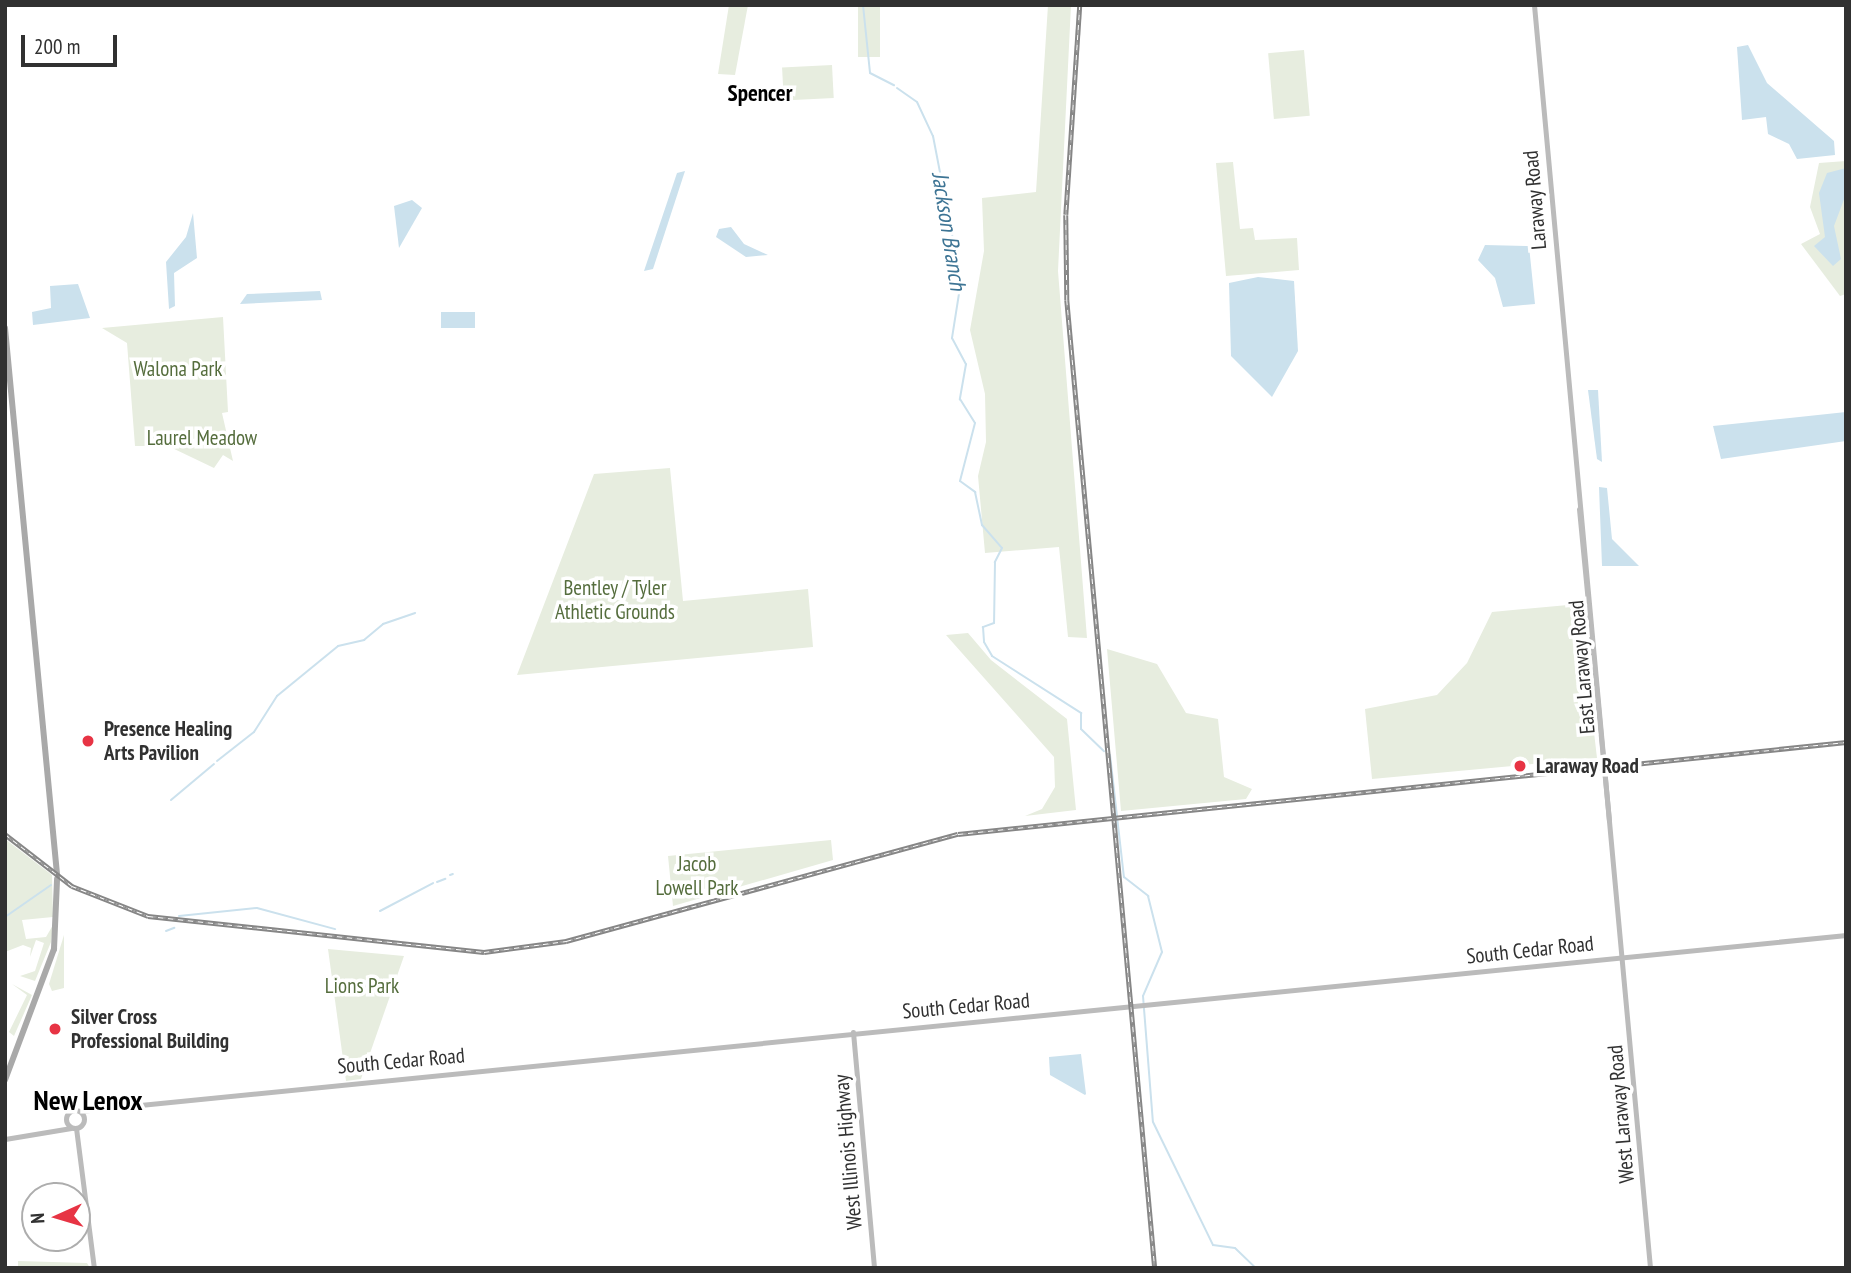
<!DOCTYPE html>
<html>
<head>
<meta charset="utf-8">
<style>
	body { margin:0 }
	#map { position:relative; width:1851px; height:1273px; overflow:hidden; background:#fff; font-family:"PT Sans Narrow",sans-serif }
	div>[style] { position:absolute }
	.green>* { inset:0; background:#e7eddf; transform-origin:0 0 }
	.water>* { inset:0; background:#cbe1ed; transform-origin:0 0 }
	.stream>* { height:2px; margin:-1px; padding:0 1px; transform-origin:1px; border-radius:1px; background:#cbe1ed }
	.secondary>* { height:5px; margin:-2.5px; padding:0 2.5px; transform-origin:2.5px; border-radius:2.5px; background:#bbb }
	.secondary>.ring { margin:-2.5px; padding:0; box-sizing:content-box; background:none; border:5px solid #bbb; border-radius:50% }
	.primary>* { height:6px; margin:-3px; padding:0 3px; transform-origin:3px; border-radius:3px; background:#a9a9a9 }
	.rail>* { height:4.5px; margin-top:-2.25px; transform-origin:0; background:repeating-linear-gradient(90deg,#fff 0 5px,#868686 0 10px); box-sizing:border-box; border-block:2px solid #868686 }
	.dots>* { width:19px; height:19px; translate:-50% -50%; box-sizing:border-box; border:4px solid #fff; border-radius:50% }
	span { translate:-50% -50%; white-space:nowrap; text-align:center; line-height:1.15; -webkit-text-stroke:7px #fff; paint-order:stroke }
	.street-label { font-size:21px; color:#313131 }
	.park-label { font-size:21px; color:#556d3d }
	.poi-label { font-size:21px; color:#313131; font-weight:700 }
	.left { translate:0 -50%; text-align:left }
	.neighbourhood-label { font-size:23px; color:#000; font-weight:700 }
	.water-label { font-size:23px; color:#3d7494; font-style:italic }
	.district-label { font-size:28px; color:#000; font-weight:700 }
	.frame { position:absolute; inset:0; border:7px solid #313131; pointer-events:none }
	.north { position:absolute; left:21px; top:1182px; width:70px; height:70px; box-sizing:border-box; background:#fff; border:2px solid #adadad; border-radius:50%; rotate:266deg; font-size:19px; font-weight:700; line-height:28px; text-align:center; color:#313131 }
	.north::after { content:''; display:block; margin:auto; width:24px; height:32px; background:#e73444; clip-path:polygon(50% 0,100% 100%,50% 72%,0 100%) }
	.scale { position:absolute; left:21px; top:35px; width:96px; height:32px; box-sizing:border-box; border:4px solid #313131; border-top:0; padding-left:9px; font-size:21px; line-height:24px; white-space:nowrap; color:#313131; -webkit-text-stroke:5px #fff; paint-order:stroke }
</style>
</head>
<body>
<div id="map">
	<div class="green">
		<i style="clip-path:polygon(729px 5px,748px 5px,735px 75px,718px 74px)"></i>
		<i style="left:858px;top:5px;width:22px;height:52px"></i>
		<i style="clip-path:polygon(1048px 5px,1071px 5px,1058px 271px,1087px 638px,1068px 637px,1059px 547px,985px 553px,978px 476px,986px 442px,985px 394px,970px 330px,984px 251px,982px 198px,1036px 192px)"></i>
		<i style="left:1304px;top:50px;width:66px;height:36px;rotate:85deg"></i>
		<i style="left:832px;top:65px;width:33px;height:50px;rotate:87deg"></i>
		<i style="clip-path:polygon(1846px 161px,1846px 294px,1840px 296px,1801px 244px,1820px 234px,1810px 207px,1819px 163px)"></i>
		<i style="clip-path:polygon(1233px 162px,1240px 229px,1253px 228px,1255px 240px,1297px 238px,1299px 270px,1226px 276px,1216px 163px)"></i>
		<i style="clip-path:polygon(223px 317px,228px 412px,222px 413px,233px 461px,223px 455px,214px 468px,168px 446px,135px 446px,127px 343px,102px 328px)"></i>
		<i style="clip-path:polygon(670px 468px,683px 601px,808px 589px,813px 647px,517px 675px,594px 474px)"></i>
		<i style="clip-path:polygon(1579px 604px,1597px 758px,1372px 779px,1365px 709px,1437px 695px,1467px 663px,1492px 612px)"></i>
		<i style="clip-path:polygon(968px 633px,991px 660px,1067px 719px,1076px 810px,1025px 816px,1042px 809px,1055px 787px,1054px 757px,946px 635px)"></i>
		<i style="clip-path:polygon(1107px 649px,1157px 664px,1186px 713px,1218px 719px,1224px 777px,1252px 789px,1246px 799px,1121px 811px)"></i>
		<i style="clip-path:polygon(5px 839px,52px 875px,53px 917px,22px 920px,26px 939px,46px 937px,53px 925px,51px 942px,35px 981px,20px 976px,35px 971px,44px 943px,36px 940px,30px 957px,31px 948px,23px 945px,5px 952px)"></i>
		<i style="clip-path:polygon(831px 840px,833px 860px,673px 906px,668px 856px)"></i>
		<i style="clip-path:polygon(64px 935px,64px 988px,52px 991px,49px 984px)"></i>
		<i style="clip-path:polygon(328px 949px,404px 956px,361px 1079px,346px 1081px)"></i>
		<i style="clip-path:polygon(12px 984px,32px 995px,14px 1036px,9px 1032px,27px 995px)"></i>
		<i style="clip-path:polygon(18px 1261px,87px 1263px,90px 1268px,18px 1268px)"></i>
	</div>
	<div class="water">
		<i style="clip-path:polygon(1748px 45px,1767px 83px,1834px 141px,1835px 155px,1797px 159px,1789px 144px,1768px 134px,1766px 117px,1742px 120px,1737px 47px)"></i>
		<i style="clip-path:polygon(1846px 168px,1846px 194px,1834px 226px,1841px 259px,1833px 266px,1814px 246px,1825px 237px,1819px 193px,1827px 173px)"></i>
		<i style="clip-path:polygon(685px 171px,653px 269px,644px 271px,677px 173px)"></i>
		<i style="clip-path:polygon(412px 200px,422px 208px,399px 248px,394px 206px)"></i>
		<i style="clip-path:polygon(193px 213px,197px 258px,174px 273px,175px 306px,169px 309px,166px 262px,186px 237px)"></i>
		<i style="clip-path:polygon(731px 227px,744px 244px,768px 255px,746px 257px,716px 237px,719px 229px)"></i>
		<i style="clip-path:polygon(1485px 245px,1529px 246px,1535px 304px,1503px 307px,1495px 278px,1478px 260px)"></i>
		<i style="clip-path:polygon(1258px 277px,1294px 281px,1298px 351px,1272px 397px,1231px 356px,1229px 283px)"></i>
		<i style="clip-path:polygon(78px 284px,90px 318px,33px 325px,32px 312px,51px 308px,50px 286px)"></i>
		<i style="clip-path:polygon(320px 291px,322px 300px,240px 304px,247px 294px)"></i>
		<i style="left:475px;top:312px;width:16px;height:34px;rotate:90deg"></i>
		<i style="clip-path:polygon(1588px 390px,1598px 390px,1602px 462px,1597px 459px)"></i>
		<i style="clip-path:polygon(1846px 412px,1846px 441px,1721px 459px,1713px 426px)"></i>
		<i style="clip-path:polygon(1599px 487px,1607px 488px,1612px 539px,1639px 566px,1602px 566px)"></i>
		<i style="clip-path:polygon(1081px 1054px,1086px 1094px,1085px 1095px,1050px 1075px,1049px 1057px)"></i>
	</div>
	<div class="stream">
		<i style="left:863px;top:5px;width:68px;rotate:84.1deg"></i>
		<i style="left:870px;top:73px;width:27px;rotate:27deg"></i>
		<i style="left:897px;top:88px;width:24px;rotate:35deg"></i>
		<i style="left:917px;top:102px;width:38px;rotate:65deg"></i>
		<i style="left:933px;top:136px;width:148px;rotate:79.1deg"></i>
		<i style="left:961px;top:281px;width:58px;rotate:99deg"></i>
		<i style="left:952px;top:338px;width:30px;rotate:62deg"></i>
		<i style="left:966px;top:364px;width:36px;rotate:100deg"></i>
		<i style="left:960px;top:399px;width:28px;rotate:58deg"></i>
		<i style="left:975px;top:423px;width:60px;rotate:104.5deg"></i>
		<i style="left:960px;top:481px;width:19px;rotate:36deg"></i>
		<i style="left:975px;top:492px;width:34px;rotate:78deg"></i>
		<i style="left:982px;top:525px;width:30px;rotate:49deg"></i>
		<i style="left:1002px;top:548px;width:16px;rotate:117deg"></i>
		<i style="left:995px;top:562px;width:61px;rotate:90.9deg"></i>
		<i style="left:994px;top:623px;width:12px;rotate:160deg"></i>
		<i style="left:983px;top:627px;width:15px;rotate:86deg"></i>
		<i style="left:984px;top:642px;width:16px;rotate:60deg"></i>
		<i style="left:992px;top:656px;width:106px;rotate:32.6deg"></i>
		<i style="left:1081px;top:713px;width:16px;rotate:90deg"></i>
		<i style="left:1081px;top:729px;width:32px;rotate:44deg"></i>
		<i style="left:1110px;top:755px;width:123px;rotate:83.5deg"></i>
		<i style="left:1124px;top:877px;width:31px;rotate:38deg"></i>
		<i style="left:1148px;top:896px;width:58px;rotate:76deg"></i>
		<i style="left:1162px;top:952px;width:48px;rotate:113.4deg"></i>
		<i style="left:1143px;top:996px;width:126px;rotate:85.5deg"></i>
		<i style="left:1153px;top:1122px;width:137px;rotate:64deg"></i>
		<i style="left:1213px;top:1245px;width:22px;rotate:8deg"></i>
		<i style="left:1235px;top:1248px;width:29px;rotate:44deg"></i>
		<i style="left:217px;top:761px;width:47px;rotate:-38.1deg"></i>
		<i style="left:254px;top:732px;width:43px;rotate:-57.4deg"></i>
		<i style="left:277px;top:696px;width:79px;rotate:-39.3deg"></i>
		<i style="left:338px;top:646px;width:27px;rotate:-13deg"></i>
		<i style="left:364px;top:640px;width:25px;rotate:-40deg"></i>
		<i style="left:383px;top:624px;width:34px;rotate:-19deg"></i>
		<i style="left:171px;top:800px;width:56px;rotate:-39.9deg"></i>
		<i style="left:450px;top:875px;width:3px;rotate:-18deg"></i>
		<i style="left:437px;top:882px;width:9px;rotate:-21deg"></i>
		<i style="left:380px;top:911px;width:60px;rotate:-27.8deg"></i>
		<i style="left:179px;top:916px;width:78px;rotate:-5.9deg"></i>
		<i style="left:257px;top:908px;width:81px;rotate:15.1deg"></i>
		<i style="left:5px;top:917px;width:56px;rotate:-34.8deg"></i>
		<i style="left:166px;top:931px;width:9px;rotate:-21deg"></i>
	</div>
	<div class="secondary">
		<i style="left:1534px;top:5px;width:1268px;rotate:84.75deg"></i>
		<i style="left:1579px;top:509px;width:313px;rotate:84.5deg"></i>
		<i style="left:853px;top:1032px;width:237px;rotate:84.9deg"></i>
		<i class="ring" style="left:66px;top:1110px;width:13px;height:13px"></i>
		<i style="left:80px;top:1111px;width:1775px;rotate:-5.69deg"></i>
		<i style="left:76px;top:1128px;width:141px;rotate:82.7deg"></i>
		<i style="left:5px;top:1139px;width:67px;rotate:-9.5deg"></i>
	</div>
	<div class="primary">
		<i style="left:5px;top:328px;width:548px;rotate:84.56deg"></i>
		<i style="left:5px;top:1080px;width:140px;rotate:-69.5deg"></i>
		<i style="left:54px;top:949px;width:70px;rotate:-87.5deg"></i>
	</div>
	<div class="rail">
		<i style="left:1080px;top:5px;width:210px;rotate:93.8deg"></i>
		<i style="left:1066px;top:215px;width:85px;rotate:89.3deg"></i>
		<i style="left:1067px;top:300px;width:972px;rotate:84.81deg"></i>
		<i style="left:5px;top:834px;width:85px;rotate:37.8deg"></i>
		<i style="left:72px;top:886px;width:82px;rotate:21.5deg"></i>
		<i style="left:148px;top:916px;width:338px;rotate:6.1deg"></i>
		<i style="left:484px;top:952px;width:83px;rotate:-7.6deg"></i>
		<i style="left:566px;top:941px;width:406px;rotate:-15.3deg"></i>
		<i style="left:958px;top:834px;width:893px;rotate:-5.91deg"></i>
	</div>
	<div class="dots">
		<i style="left:88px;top:741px;background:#e73444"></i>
		<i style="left:1520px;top:766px;background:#e73444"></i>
		<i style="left:55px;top:1029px;background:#e73444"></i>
	</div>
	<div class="street-label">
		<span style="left:1535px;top:200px;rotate:-95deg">Laraway Road</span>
		<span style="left:1582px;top:667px;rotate:-95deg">East Laraway Road</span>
		<span style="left:1530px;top:950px;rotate:-6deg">South Cedar Road</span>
		<span style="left:966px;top:1006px;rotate:-5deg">South Cedar Road</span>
		<span style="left:401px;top:1061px;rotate:-5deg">South Cedar Road</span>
		<span style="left:1621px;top:1114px;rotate:-95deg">West Laraway Road</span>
		<span style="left:848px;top:1152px;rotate:-95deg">West Illinois Highway</span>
	</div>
	<div class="park-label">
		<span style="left:178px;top:369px">Walona Park</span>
		<span style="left:202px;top:438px">Laurel Meadow</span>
		<span style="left:615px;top:600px">Bentley / Tyler<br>Athletic Grounds</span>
		<span style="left:697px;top:876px">Jacob<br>Lowell Park</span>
		<span style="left:362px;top:986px">Lions Park</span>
	</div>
	<div class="poi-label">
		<span class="left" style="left:104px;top:741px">Presence Healing<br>Arts Pavilion</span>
		<span class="left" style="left:1536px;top:766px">Laraway Road</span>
		<span class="left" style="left:71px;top:1029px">Silver Cross<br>Professional Building</span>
	</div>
	<div class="neighbourhood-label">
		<span style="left:760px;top:93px">Spencer</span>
	</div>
	<div class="water-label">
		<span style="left:949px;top:231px;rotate:81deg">Jackson Branch</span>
	</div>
	<div class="district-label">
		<span style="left:88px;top:1100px">New Lenox</span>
	</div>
	<div class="frame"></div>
	<div class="north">N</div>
	<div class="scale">200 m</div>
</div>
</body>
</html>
